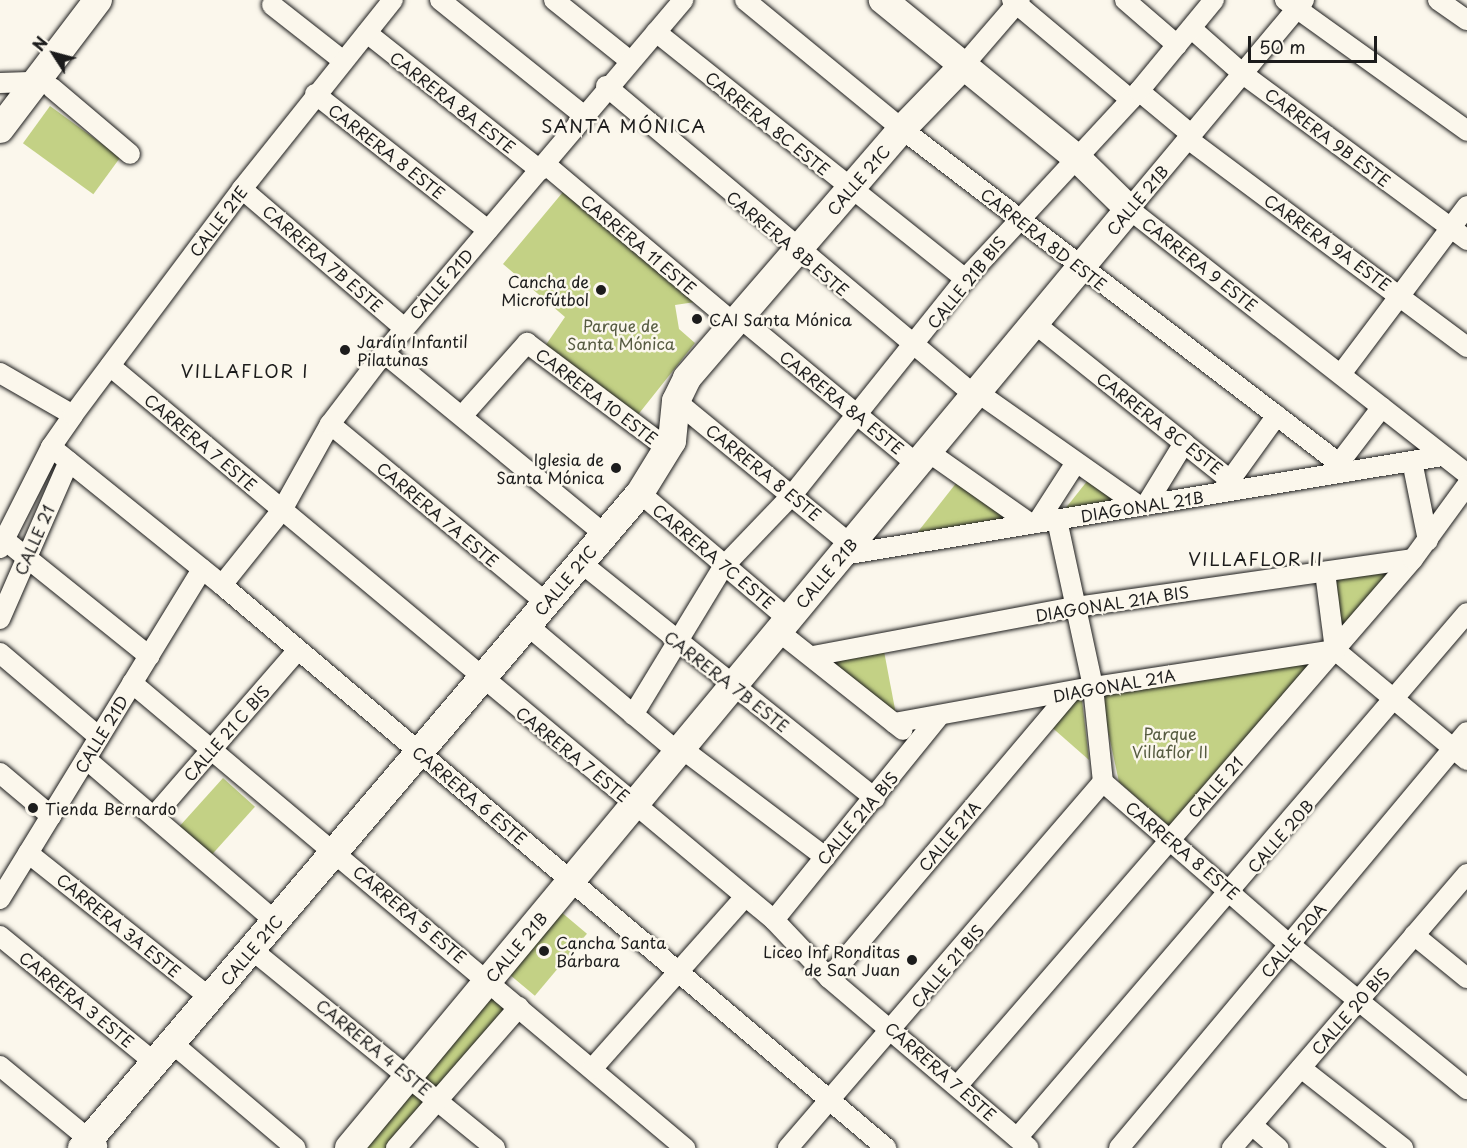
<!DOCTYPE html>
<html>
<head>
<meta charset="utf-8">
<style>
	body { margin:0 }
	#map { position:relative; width:1467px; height:1148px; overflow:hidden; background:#fbf7ec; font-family:"Playpen Sans",sans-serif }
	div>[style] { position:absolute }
	.green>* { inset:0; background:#c3d185; transform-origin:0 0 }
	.roads { filter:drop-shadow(0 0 2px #1c1c1c) drop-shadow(0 0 2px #1c1c1c) }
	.street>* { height:20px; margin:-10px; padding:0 10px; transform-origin:10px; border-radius:10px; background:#fbf7ec }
	.secondary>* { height:28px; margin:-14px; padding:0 14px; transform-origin:14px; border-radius:14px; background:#fbf7ec }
	.dots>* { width:16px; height:16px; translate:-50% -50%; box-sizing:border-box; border:3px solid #fbf7ec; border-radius:50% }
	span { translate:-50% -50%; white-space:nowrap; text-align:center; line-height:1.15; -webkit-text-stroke:5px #fbf7ec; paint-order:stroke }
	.street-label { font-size:16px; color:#1c1c1c }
	.poi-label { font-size:16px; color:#1c1c1c }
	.right { translate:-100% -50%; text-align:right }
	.left { translate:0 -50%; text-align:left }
	.park-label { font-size:16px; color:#565b41 }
	.neighbourhood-label { font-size:18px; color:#1c1c1c; letter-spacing:1.5px }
	.north { position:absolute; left:24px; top:24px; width:60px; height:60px; -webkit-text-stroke:4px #fbf7ec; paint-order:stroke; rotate:306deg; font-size:16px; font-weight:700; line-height:24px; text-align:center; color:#1c1c1c }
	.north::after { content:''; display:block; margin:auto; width:21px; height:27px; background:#1c1c1c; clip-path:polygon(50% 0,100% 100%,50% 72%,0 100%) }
	.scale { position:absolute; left:1248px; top:36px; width:129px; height:27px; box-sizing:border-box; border:3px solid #1c1c1c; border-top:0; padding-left:8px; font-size:18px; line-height:21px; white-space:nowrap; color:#1c1c1c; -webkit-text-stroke:4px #fbf7ec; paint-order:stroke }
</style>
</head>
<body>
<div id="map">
	<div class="green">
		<i style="left:50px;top:106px;width:87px;height:46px;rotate:36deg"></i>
		<i style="clip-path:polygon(568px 186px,702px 301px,675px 305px,679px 329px,695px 343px,633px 421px,543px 349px,565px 317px,503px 264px)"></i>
		<i style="clip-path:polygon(1088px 480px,1115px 500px,1065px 509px)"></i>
		<i style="clip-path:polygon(957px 482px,1009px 518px,917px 533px)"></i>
		<i style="clip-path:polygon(1408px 563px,1340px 638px,1331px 577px)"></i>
		<i style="clip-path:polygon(884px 651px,897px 720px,823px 661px)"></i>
		<i style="clip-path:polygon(1325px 655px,1171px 828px,1119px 782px,1100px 694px)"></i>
		<i style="clip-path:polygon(1070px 700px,1082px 700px,1089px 760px,1048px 724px)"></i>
		<i style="left:223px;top:778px;width:43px;height:74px;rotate:42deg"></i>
		<i style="left:554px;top:906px;width:43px;height:81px;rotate:40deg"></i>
		<i style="left:489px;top:996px;width:25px;height:107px;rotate:40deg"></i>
		<i style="clip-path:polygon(409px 1087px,430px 1105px,392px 1148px,351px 1148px)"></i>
	</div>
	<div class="roads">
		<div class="street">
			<i style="left:440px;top:0;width:182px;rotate:38.8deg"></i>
			<i style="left:554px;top:0;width:96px;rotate:38.7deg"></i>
			<i style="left:745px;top:0;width:203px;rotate:39.4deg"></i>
			<i style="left:902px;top:129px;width:563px;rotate:37.42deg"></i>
			<i style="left:1012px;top:0;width:155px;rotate:40deg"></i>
			<i style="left:1125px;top:0;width:69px;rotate:40.9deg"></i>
			<i style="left:1285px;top:0;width:224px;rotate:35.7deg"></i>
			<i style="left:1304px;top:0;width:273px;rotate:129.9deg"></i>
			<i style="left:1129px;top:209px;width:429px;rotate:38.1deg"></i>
			<i style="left:1438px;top:0;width:35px;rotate:35deg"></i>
			<i style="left:272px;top:5px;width:89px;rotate:38.2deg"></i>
			<i style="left:1192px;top:29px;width:68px;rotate:41.4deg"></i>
			<i style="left:1243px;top:74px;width:279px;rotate:36.5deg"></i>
			<i style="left:656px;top:32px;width:396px;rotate:38.6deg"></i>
			<i style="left:367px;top:33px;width:221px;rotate:38.4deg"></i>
			<i style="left:963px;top:66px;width:87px;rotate:-49.2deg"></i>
			<i style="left:0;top:83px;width:37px;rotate:-2deg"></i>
			<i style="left:606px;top:86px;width:481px;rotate:40deg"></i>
			<i style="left:52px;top:88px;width:102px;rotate:40.2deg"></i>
			<i style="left:1139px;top:91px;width:69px;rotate:39.7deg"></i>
			<i style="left:315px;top:94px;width:220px;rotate:38.2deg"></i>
			<i style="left:1188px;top:139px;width:348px;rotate:36.7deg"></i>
			<i style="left:545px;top:164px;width:247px;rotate:40.1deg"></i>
			<i style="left:242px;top:189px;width:213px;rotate:40.6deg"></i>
			<i style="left:739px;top:317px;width:231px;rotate:39.6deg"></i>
			<i style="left:1034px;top:323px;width:250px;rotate:38.7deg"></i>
			<i style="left:384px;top:353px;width:285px;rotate:39.4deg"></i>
			<i style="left:110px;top:366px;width:865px;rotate:39.84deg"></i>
			<i style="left:774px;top:920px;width:80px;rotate:46.5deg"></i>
			<i style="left:829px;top:978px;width:262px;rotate:40.4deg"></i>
			<i style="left:0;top:373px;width:84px;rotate:29.9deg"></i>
			<i style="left:1341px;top:374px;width:210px;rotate:-53.1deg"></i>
			<i style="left:977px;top:392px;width:198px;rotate:35.1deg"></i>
			<i style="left:676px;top:401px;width:225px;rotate:39.4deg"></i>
			<i style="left:462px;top:416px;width:98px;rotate:-48.3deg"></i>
			<i style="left:527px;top:343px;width:176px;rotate:36.9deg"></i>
			<i style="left:330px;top:424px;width:281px;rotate:39.6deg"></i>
			<i style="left:51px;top:447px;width:220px;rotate:38.9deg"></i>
			<i style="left:222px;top:585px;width:871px;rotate:40.29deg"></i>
			<i style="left:927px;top:451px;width:127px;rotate:35.1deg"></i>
			<i style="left:1412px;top:461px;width:81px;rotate:78.6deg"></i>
			<i style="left:1340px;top:462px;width:69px;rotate:-52.6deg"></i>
			<i style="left:1223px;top:490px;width:92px;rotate:-54.2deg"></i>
			<i style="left:640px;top:493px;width:194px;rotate:40.4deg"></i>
			<i style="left:1146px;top:505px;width:73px;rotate:-58.5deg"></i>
			<i style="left:1057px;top:520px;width:171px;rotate:77.8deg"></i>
			<i style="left:1093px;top:687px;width:96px;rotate:84deg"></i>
			<i style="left:1103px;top:782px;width:247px;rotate:41.1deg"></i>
			<i style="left:1289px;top:944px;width:230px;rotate:39.2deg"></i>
			<i style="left:1037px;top:523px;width:70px;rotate:-57.2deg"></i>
			<i style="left:6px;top:541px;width:184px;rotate:38.8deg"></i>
			<i style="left:0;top:548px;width:113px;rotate:-63.2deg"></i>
			<i style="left:51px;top:447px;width:39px;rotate:-55deg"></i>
			<i style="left:73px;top:415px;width:282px;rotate:-53.2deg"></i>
			<i style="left:242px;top:189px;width:242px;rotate:-51.4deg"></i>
			<i style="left:843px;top:555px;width:607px;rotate:-9.38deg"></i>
			<i style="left:580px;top:562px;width:378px;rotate:38.7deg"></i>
			<i style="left:1325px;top:572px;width:79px;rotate:82.7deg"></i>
			<i style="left:222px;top:585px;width:96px;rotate:-51.3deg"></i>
			<i style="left:282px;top:510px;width:98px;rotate:-60.8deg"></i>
			<i style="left:330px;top:424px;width:89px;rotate:-52.7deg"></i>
			<i style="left:384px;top:353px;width:463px;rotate:-49.7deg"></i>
			<i style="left:0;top:619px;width:172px;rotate:-66.4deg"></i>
			<i style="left:527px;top:625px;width:197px;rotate:40.1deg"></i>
			<i style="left:778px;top:631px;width:159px;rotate:38.4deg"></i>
			<i style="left:1335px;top:650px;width:172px;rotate:39.8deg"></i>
			<i style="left:0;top:653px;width:130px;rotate:40.3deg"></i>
			<i style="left:813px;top:656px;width:268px;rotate:-10.6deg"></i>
			<i style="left:1076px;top:607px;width:340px;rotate:-8.1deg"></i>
			<i style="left:132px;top:683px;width:723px;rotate:40.06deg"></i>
			<i style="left:633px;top:715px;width:173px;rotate:-58.7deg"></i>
			<i style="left:723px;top:567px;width:101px;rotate:-46.2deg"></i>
			<i style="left:793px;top:494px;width:275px;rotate:-51.3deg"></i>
			<i style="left:965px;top:279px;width:256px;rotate:-47.2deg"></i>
			<i style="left:1139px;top:91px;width:118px;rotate:-50.5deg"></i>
			<i style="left:894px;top:723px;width:202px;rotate:-10.3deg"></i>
			<i style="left:1093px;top:687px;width:245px;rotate:-8.7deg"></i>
			<i style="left:681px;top:748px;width:181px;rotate:37.1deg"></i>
			<i style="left:86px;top:759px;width:249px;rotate:40.6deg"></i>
			<i style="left:0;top:773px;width:67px;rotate:40.1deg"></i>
			<i style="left:154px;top:816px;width:220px;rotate:-49.1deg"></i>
			<i style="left:28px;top:853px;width:233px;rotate:38.5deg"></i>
			<i style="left:0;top:899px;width:387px;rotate:-58.5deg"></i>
			<i style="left:774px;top:920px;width:262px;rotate:-51deg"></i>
			<i style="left:1414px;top:935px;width:68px;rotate:39.1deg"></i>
			<i style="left:0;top:936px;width:200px;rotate:39.3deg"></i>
			<i style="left:251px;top:949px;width:315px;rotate:39.2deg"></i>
			<i style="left:829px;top:978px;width:373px;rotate:-49.8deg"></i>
			<i style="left:172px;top:1043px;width:162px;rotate:40.3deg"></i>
			<i style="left:0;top:1066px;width:126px;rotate:39.5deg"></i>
			<i style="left:1301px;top:1068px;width:130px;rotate:38.1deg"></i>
			<i style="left:592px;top:1069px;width:229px;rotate:-48.4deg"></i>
			<i style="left:958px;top:1085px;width:695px;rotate:-49.14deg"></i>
			<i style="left:1413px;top:559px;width:92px;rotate:-53.9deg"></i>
			<i style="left:1252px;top:1125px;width:35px;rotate:41deg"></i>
			<i style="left:1017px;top:1138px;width:691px;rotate:-49.4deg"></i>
			<i style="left:396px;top:1148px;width:187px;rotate:-48.9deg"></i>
			<i style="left:788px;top:1148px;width:483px;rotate:-49.3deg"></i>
			<i style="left:1119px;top:1148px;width:542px;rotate:-50.09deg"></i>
			<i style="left:1232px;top:1148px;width:361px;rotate:-49.4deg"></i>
		</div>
		<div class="secondary">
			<i style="left:0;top:129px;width:162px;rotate:-52.8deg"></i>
			<i style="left:82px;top:1148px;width:860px;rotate:-49.57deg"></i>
			<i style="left:640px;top:493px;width:61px;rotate:-58.4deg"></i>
			<i style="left:672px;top:441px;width:40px;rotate:-84.3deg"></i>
			<i style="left:676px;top:401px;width:25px;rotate:-64deg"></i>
			<i style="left:687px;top:378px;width:329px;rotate:-49.2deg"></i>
			<i style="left:902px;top:129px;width:88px;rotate:-45.9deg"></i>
			<i style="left:349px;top:1148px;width:1221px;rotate:-50.28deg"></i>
			<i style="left:1129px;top:209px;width:71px;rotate:-135.6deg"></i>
			<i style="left:1078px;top:159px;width:252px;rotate:-140.8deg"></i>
		</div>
	</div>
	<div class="dots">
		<i style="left:601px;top:290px;background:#1c1c1c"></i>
		<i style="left:697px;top:319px;background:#1c1c1c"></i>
		<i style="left:345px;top:350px;background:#1c1c1c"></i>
		<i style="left:616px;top:468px;background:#1c1c1c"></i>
		<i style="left:33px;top:808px;background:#1c1c1c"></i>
		<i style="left:544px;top:951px;background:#1c1c1c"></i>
		<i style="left:912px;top:960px;background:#1c1c1c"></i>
	</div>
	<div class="street-label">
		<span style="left:453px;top:102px;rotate:38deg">CARRERA 8A ESTE</span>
		<span style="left:768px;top:123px;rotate:39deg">CARRERA 8C ESTE</span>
		<span style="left:1328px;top:137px;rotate:37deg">CARRERA 9B ESTE</span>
		<span style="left:387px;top:151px;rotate:38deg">CARRERA 8 ESTE</span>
		<span style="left:858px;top:180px;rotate:-49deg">CALLE 21C</span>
		<span style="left:1137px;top:200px;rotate:-50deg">CALLE 21B</span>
		<span style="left:218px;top:221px;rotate:-53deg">CALLE 21E</span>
		<span style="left:1044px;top:239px;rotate:38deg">CARRERA 8D ESTE</span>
		<span style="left:1328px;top:242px;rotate:36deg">CARRERA 9A ESTE</span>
		<span style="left:788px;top:243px;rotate:40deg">CARRERA 8B ESTE</span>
		<span style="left:639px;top:244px;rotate:40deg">CARRERA 11 ESTE</span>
		<span style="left:323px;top:258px;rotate:41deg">CARRERA 7B ESTE</span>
		<span style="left:1200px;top:264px;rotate:38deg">CARRERA 9 ESTE</span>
		<span style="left:966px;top:282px;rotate:-51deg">CALLE 21B BIS</span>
		<span style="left:441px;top:284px;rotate:-49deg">CALLE 21D</span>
		<span style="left:597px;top:396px;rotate:37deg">CARRERA 10 ESTE</span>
		<span style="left:842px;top:402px;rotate:39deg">CARRERA 8A ESTE</span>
		<span style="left:1160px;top:423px;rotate:38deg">CARRERA 8C ESTE</span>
		<span style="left:201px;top:442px;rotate:40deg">CARRERA 7 ESTE</span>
		<span style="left:764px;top:472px;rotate:39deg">CARRERA 8 ESTE</span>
		<span style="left:1142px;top:506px;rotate:-9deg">DIAGONAL 21B</span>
		<span style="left:438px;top:514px;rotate:40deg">CARRERA 7A ESTE</span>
		<span style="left:34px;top:540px;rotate:-66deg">CALLE 21</span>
		<span style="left:714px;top:556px;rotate:40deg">CARRERA 7C ESTE</span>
		<span style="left:826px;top:573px;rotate:-50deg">CALLE 21B</span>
		<span style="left:565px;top:580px;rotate:-50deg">CALLE 21C</span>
		<span style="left:1112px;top:603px;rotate:-9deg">DIAGONAL 21A BIS</span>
		<span style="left:727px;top:681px;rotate:38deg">CARRERA 7B ESTE</span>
		<span style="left:1114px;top:685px;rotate:-10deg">DIAGONAL 21A</span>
		<span style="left:226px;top:733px;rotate:-49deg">CALLE 21 C BIS</span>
		<span style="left:101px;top:734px;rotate:-59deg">CALLE 21D</span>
		<span style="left:573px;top:754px;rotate:39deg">CARRERA 7 ESTE</span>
		<span style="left:1215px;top:787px;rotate:-49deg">CALLE 21</span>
		<span style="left:470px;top:795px;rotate:40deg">CARRERA 6 ESTE</span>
		<span style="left:857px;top:818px;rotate:-50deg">CALLE 21A BIS</span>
		<span style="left:949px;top:836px;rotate:-50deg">CALLE 21A</span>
		<span style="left:1280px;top:836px;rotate:-49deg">CALLE 20B</span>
		<span style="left:1183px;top:850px;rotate:40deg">CARRERA 8 ESTE</span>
		<span style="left:410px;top:914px;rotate:40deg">CARRERA 5 ESTE</span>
		<span style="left:119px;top:925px;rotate:39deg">CARRERA 3A ESTE</span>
		<span style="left:1293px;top:940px;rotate:-50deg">CALLE 20A</span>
		<span style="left:516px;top:947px;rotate:-50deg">CALLE 21B</span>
		<span style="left:251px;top:950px;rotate:-50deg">CALLE 21C</span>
		<span style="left:947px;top:966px;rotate:-50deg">CALLE 21 BIS</span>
		<span style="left:77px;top:999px;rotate:39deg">CARRERA 3 ESTE</span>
		<span style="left:1350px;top:1011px;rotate:-49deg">CALLE 20 BIS</span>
		<span style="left:374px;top:1047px;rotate:39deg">CARRERA 4 ESTE</span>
		<span style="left:941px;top:1071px;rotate:41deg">CARRERA 7 ESTE</span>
	</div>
	<div class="poi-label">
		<span class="right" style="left:589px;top:290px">Cancha de<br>Microfútbol</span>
		<span class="left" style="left:709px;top:319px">CAI Santa Mónica</span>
		<span class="left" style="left:357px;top:350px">Jardín Infantil<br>Pilatunas</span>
		<span class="right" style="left:604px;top:468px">Iglesia de<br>Santa Mónica</span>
		<span class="left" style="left:45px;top:808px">Tienda Bernardo</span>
		<span class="left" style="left:556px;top:951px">Cancha Santa<br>Bárbara</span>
		<span class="right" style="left:900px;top:960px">Liceo Inf Ronditas<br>de San Juan</span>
	</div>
	<div class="park-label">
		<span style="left:621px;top:334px">Parque de<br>Santa Mónica</span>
		<span style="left:1170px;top:742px">Parque<br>Villaflor II</span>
	</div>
	<div class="neighbourhood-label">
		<span style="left:624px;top:126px">SANTA MÓNICA</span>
		<span style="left:245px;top:371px">VILLAFLOR I</span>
		<span style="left:1256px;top:559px">VILLAFLOR II</span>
	</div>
	<div class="north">N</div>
	<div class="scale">50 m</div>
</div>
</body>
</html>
